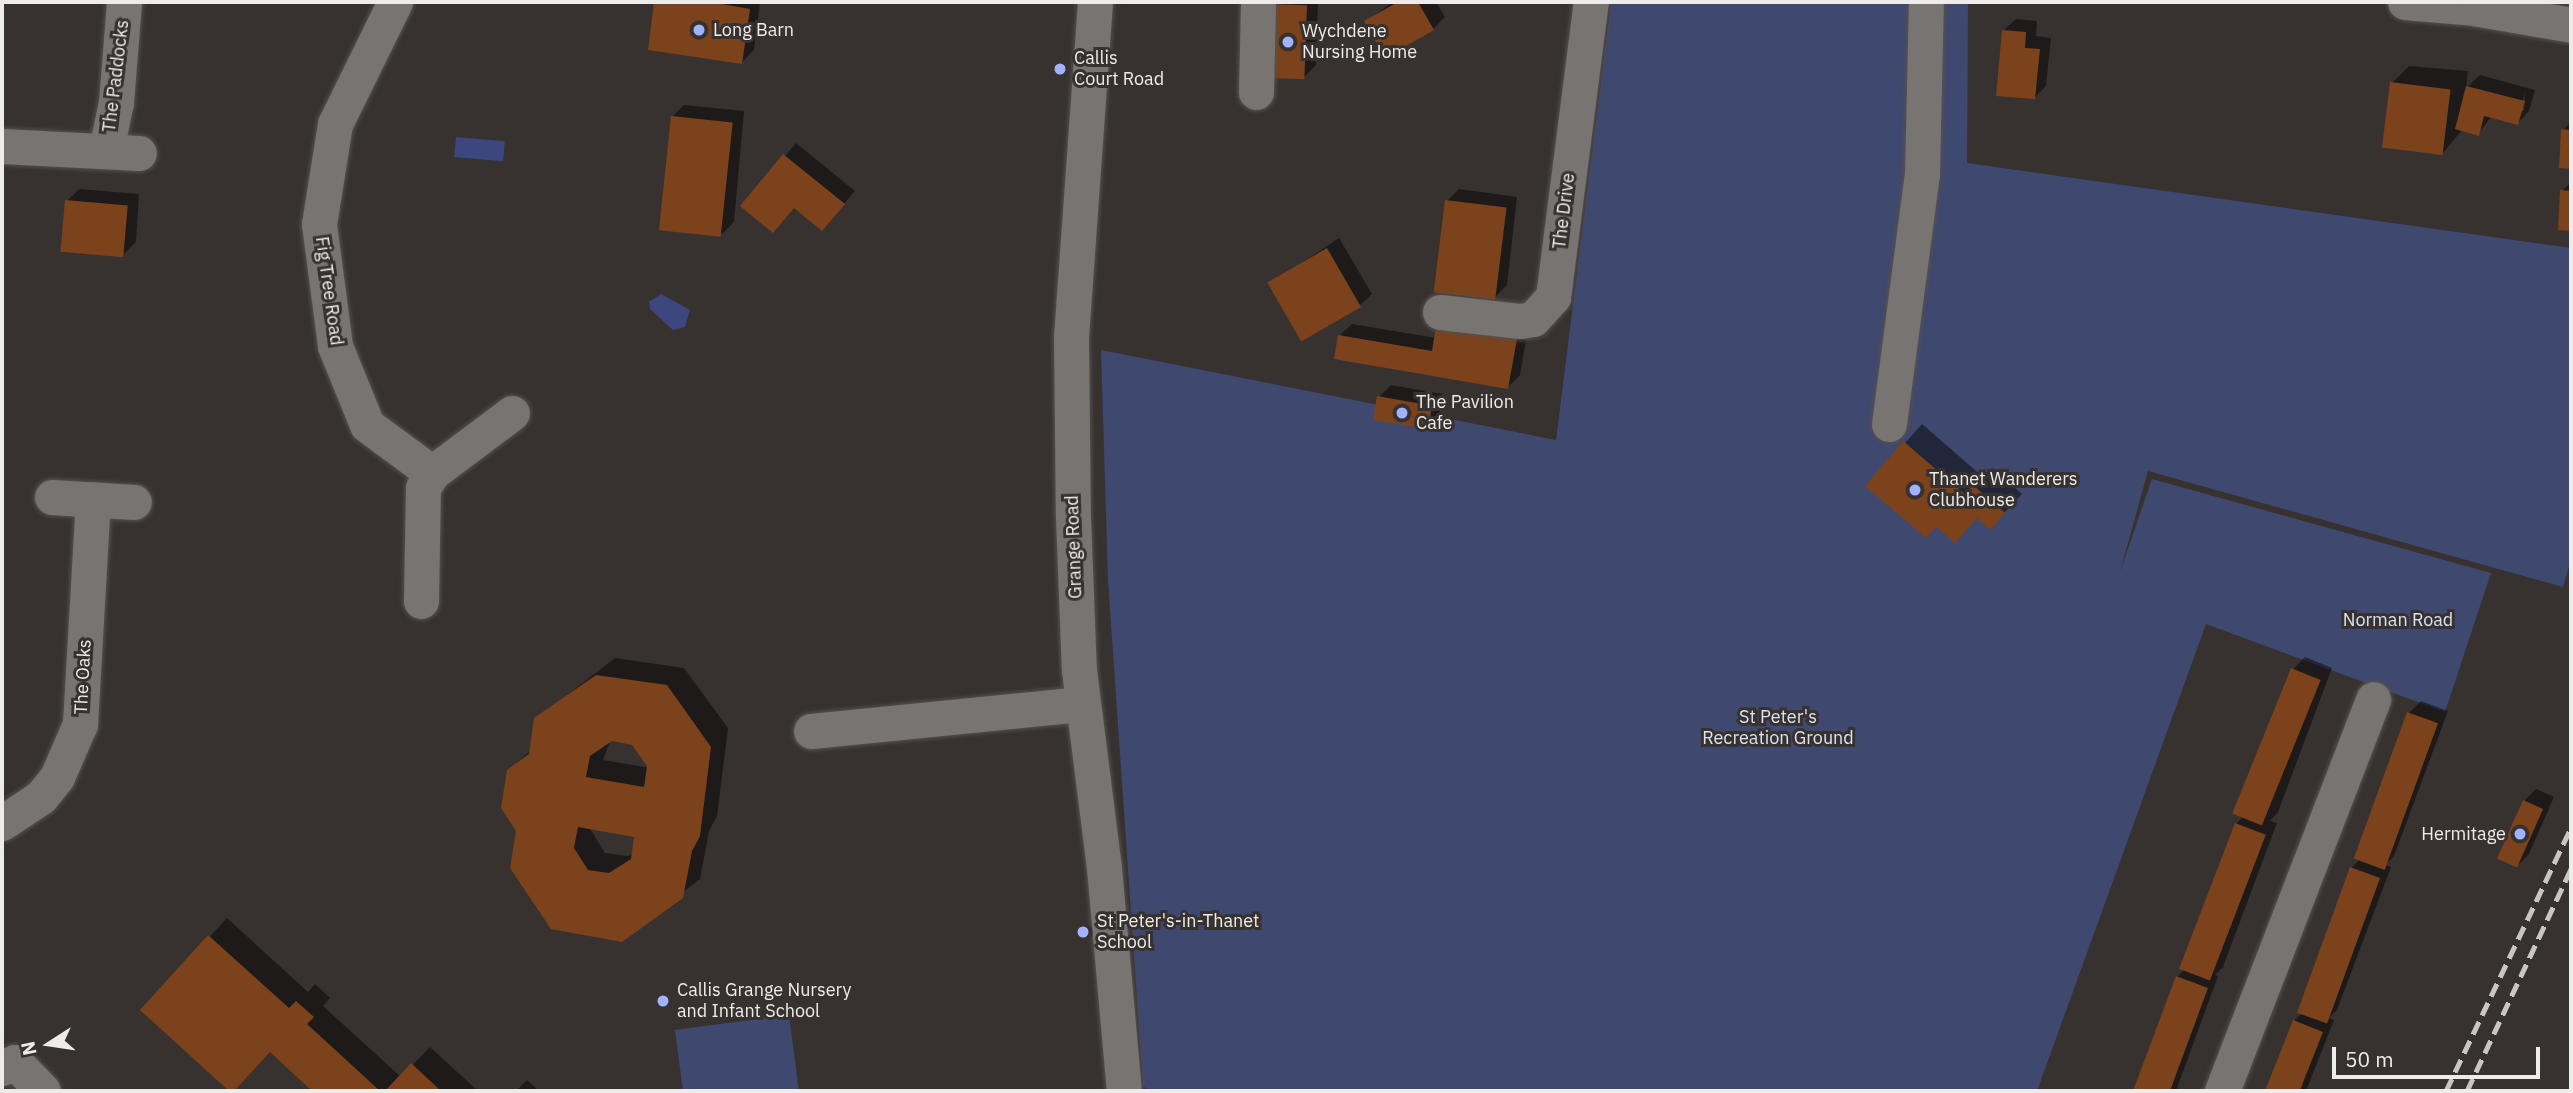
<!DOCTYPE html>
<html>
<head>
<meta charset="utf-8">
<style>
	body { margin:0 }
	#map { position:relative; width:2573px; height:1093px; overflow:hidden; background:#373230; font-family:"IBM Plex Sans",sans-serif }
	div>[style] { position:absolute }
	.green>* { inset:0; background:#3f486f }
	.water>* { inset:0; background:#3c4780; transform-origin:0 0 }
	.shadow>* { inset:0; background:#0007 }
	.building>* { inset:0; background:#7c421b; transform-origin:0 0 }
	.roads { filter:drop-shadow(0 0 2px #54514f) drop-shadow(0 0 2px #54514f) }
	.minor>* { height:35px; margin:-17.5px; padding:0 17.5px; transform-origin:17.5px; border-radius:17.5px; background:#787471 }
	.rail>* { height:5px; margin-top:-2.5px; transform-origin:0; background:repeating-linear-gradient(90deg,#c9c7c5 0 14px,transparent 0 21px) }
	.dots>* { width:19px; height:19px; translate:-50% -50%; box-sizing:border-box; border:4px solid #373230; border-radius:50% }
	span { translate:-50% -50%; white-space:nowrap; text-align:center; line-height:1.15; -webkit-text-stroke:6px #373230; paint-order:stroke }
	.poi-label { font-size:18px; color:#eeecea }
	.left { translate:0 -50%; text-align:left }
	.right { translate:-100% -50%; text-align:right }
	.street-label { font-size:18px; color:#eeecea }
	.park-label { font-size:18px; color:#dbe1f3 }
	.frame { position:absolute; inset:0; border:4px solid #eeecea; pointer-events:none }
	.north { position:absolute; left:14px; top:1009px; width:70px; height:70px; -webkit-text-stroke:5px #373230; paint-order:stroke; rotate:258deg; font-size:19px; font-weight:700; line-height:28px; text-align:center; color:#eeecea }
	.north::after { content:''; display:block; margin:auto; width:24px; height:32px; background:#eeecea; clip-path:polygon(50% 0,100% 100%,50% 72%,0 100%) }
	.scale { position:absolute; left:2332px; top:1047px; width:208px; height:32px; box-sizing:border-box; border:4px solid #eeecea; border-top:0; padding-left:9px; font-size:21px; line-height:24px; white-space:nowrap; color:#eeecea; -webkit-text-stroke:5px #373230; paint-order:stroke }
</style>
</head>
<body>
<div id="map">
	<div class="green">
		<i style="clip-path:polygon(1611px 2px,1968px 2px,1967px 163px,2571px 248px,2571px 560px,2563px 587px,2148px 471px,2120px 572px,2152px 479px,2491px 573px,2445px 712px,2206px 624px,2037px 1091px,1150px 1091px,1143px 1086px,1108px 580px,1101px 350px,1556px 440px)"></i>
		<i style="clip-path:polygon(789px 1015px,799px 1091px,683px 1091px,675px 1030px)"></i>
	</div>
	<div class="water">
		<i style="left:456px;top:137px;width:49px;height:20px;rotate:5deg"></i>
		<i style="clip-path:polygon(661px 294px,690px 310px,685px 327px,673px 330px,650px 309px,649px 302px)"></i>
	</div>
	<div class="shadow">
		<i style="clip-path:polygon(656px 2px,760px 2px,754px 50px,742px 62px,650px 49px)"></i>
		<i style="clip-path:polygon(1275px 2px,1318px 2px,1316px 65px,1304px 77px,1271px 77px)"></i>
		<i style="clip-path:polygon(1392px 2px,1436px 2px,1445px 17px,1433px 29px,1366px 22px)"></i>
		<i style="clip-path:polygon(2016px 19px,2037px 21px,2036px 36px,2051px 38px,2046px 86px,2034px 98px,2004px 30px)"></i>
		<i style="clip-path:polygon(evenodd,2409px 66px,2468px 71px,2466px 88px,2480px 75px,2535px 90px,2529px 111px,2518px 123px,2492px 116px,2478px 134px,2462px 130px,2444px 152px,2392px 83px,2409px 66px,2525px 92px,2524px 111px,2520px 111px,2525px 92px)"></i>
		<i style="clip-path:polygon(684px 105px,744px 111px,734px 222px,722px 234px,672px 117px)"></i>
		<i style="clip-path:polygon(2571px 122px,2571px 167px,2561px 167px,2563px 130px)"></i>
		<i style="clip-path:polygon(796px 143px,855px 191px,822px 229px,795px 206px,743px 206px)"></i>
		<i style="clip-path:polygon(2571px 182px,2571px 229px,2559px 228px,2562px 191px)"></i>
		<i style="clip-path:polygon(79px 189px,139px 194px,136px 242px,124px 254px,67px 201px)"></i>
		<i style="clip-path:polygon(1459px 189px,1517px 197px,1507px 285px,1495px 297px,1447px 201px)"></i>
		<i style="clip-path:polygon(1339px 238px,1372px 294px,1360px 305px,1270px 284px)"></i>
		<i style="clip-path:polygon(1529px 322px,1520px 375px,1508px 387px,1340px 335px,1352px 324px,1436px 338px)"></i>
		<i style="clip-path:polygon(1391px 385px,1442px 394px,1439px 416px,1427px 428px,1379px 397px)"></i>
		<i style="clip-path:polygon(1922px 424px,1983px 477px,1992px 468px,2022px 494px,1990px 528px,1978px 517px,1936px 525px,1867px 486px)"></i>
		<i style="clip-path:polygon(2305px 657px,2332px 668px,2278px 812px,2270px 821px,2277px 823px,2223px 967px,2215px 975px,2218px 976px,2176px 1091px,2135px 1091px,2177px 977px,2185px 969px,2236px 824px,2244px 816px,2293px 669px)"></i>
		<i style="clip-path:polygon(evenodd,615px 658px,684px 668px,728px 728px,717px 816px,709px 831px,700px 879px,622px 940px,518px 830px,509px 771px,531px 750px,536px 719px,615px 658px,611px 739px,633px 743px,651px 768px,603px 760px,611px 739px,615px 658px,589px 827px,636px 836px,634px 853px,628px 856px,605px 853px,589px 827px)"></i>
		<i style="clip-path:polygon(2421px 701px,2448px 711px,2394px 856px,2385px 865px,2391px 867px,2337px 1010px,2329px 1018px,2334px 1020px,2306px 1091px,2268px 1091px,2294px 1021px,2302px 1013px,2351px 868px,2360px 859px,2354px 857px,2409px 713px)"></i>
		<i style="clip-path:polygon(2536px 789px,2554px 797px,2529px 854px,2517px 866px,2524px 801px)"></i>
		<i style="clip-path:polygon(227px 918px,308px 992px,315px 984px,330px 998px,323px 1006px,401px 1077px,430px 1047px,478px 1091px,315px 1091px,271px 1050px,231px 1091px,142px 1010px)"></i>
		<i style="clip-path:polygon(527px 1080px,539px 1091px,516px 1091px)"></i>
	</div>
	<div class="building">
		<i style="clip-path:polygon(654px 2px,711px 2px,750px 9px,742px 64px,648px 50px)"></i>
		<i style="clip-path:polygon(1398px 2px,1418px 2px,1434px 30px,1385px 58px,1364px 21px)"></i>
		<i style="left:1270px;top:4px;width:37px;height:74px;rotate:2deg"></i>
		<i style="clip-path:polygon(2002px 30px,2026px 32px,2025px 48px,2040px 49px,2035px 99px,1996px 96px)"></i>
		<i style="left:2390px;top:82px;width:61px;height:66px;rotate:7deg"></i>
		<i style="clip-path:polygon(2466px 86px,2525px 101px,2518px 125px,2484px 116px,2479px 136px,2455px 129px)"></i>
		<i style="left:671px;top:116px;width:62px;height:115px;rotate:6deg"></i>
		<i style="clip-path:polygon(2561px 129px,2571px 130px,2571px 169px,2559px 168px)"></i>
		<i style="clip-path:polygon(783px 154px,845px 204px,822px 231px,794px 208px,773px 233px,740px 206px)"></i>
		<i style="clip-path:polygon(2560px 190px,2571px 191px,2571px 231px,2558px 230px)"></i>
		<i style="left:65px;top:200px;width:63px;height:52px;rotate:5deg"></i>
		<i style="left:1445px;top:200px;width:62px;height:93px;rotate:7deg"></i>
		<i style="left:1327px;top:248px;width:68px;height:69px;rotate:60deg"></i>
		<i style="clip-path:polygon(1437px 320px,1518px 333px,1508px 389px,1334px 359px,1338px 335px,1432px 351px)"></i>
		<i style="left:1377px;top:396px;width:56px;height:24px;rotate:10deg"></i>
		<i style="clip-path:polygon(1903px 441px,1965px 494px,1973px 485px,2005px 513px,1990px 530px,1977px 518px,1955px 543px,1936px 527px,1926px 538px,1865px 486px)"></i>
		<i style="left:2291px;top:668px;width:32px;height:157px;rotate:22deg"></i>
		<i style="clip-path:polygon(evenodd,596px 675px,667px 685px,711px 747px,700px 836px,692px 851px,683px 898px,622px 942px,551px 929px,510px 868px,516px 831px,501px 808px,507px 770px,529px 754px,534px 718px,596px 675px,612px 741px,632px 745px,647px 766px,644px 787px,586px 777px,590px 756px,612px 741px,596px 675px,578px 827px,634px 837px,631px 859px,609px 873px,588px 870px,574px 848px,578px 827px)"></i>
		<i style="left:2407px;top:712px;width:33px;height:156px;rotate:20deg"></i>
		<i style="left:2523px;top:800px;width:22px;height:64px;rotate:24deg"></i>
		<i style="left:2235px;top:823px;width:33px;height:156px;rotate:21deg"></i>
		<i style="left:2350px;top:867px;width:32px;height:155px;rotate:20deg"></i>
		<i style="clip-path:polygon(208px 935px,289px 1008px,296px 1001px,314px 1017px,307px 1024px,380px 1091px,312px 1091px,270px 1052px,234px 1091px,229px 1091px,140px 1010px)"></i>
		<i style="clip-path:polygon(2176px 976px,2208px 988px,2181px 1061px,2170px 1091px,2133px 1091px)"></i>
		<i style="clip-path:polygon(2293px 1020px,2323px 1032px,2304px 1080px,2300px 1091px,2265px 1091px)"></i>
		<i style="clip-path:polygon(411px 1063px,441px 1091px,385px 1091px)"></i>
	</div>
	<div class="roads">
		<div class="minor">
			<i style="left:395px;top:2px;width:136px;rotate:116.2deg"></i>
			<i style="left:335px;top:124px;width:101px;rotate:99.1deg"></i>
			<i style="left:319px;top:224px;width:123px;rotate:82.5deg"></i>
			<i style="left:335px;top:346px;width:85px;rotate:67.9deg"></i>
			<i style="left:367px;top:425px;width:81px;rotate:36.4deg"></i>
			<i style="left:1095px;top:2px;width:336px;rotate:94.1deg"></i>
			<i style="left:1071px;top:337px;width:180px;rotate:89.4deg"></i>
			<i style="left:1073px;top:517px;width:153px;rotate:87.8deg"></i>
			<i style="left:1079px;top:670px;width:200px;rotate:82.8deg"></i>
			<i style="left:1104px;top:868px;width:224px;rotate:84.9deg"></i>
			<i style="left:2405px;top:2px;width:68px;rotate:5deg"></i>
			<i style="left:2473px;top:8px;width:99px;rotate:9.8deg"></i>
			<i style="left:1256px;top:92px;width:90px;rotate:-88.7deg"></i>
			<i style="left:2px;top:146px;width:137px;rotate:2.9deg"></i>
			<i style="left:106px;top:150px;width:49px;rotate:-78.2deg"></i>
			<i style="left:116px;top:102px;width:100px;rotate:-85.4deg"></i>
			<i style="left:1440px;top:312px;width:81px;rotate:6.4deg"></i>
			<i style="left:1520px;top:321px;width:13px;rotate:-9deg"></i>
			<i style="left:1533px;top:319px;width:30px;rotate:-48deg"></i>
			<i style="left:1553px;top:297px;width:297px;rotate:-82.7deg"></i>
			<i style="left:1889px;top:424px;width:252px;rotate:-82.5deg"></i>
			<i style="left:1922px;top:174px;width:172px;rotate:-88.7deg"></i>
			<i style="left:52px;top:497px;width:82px;rotate:3.5deg"></i>
			<i style="left:421px;top:601px;width:113px;rotate:-89deg"></i>
			<i style="left:423px;top:488px;width:17px;rotate:-59deg"></i>
			<i style="left:432px;top:473px;width:100px;rotate:-36.9deg"></i>
			<i style="left:811px;top:731px;width:273px;rotate:-5.7deg"></i>
			<i style="left:2px;top:823px;width:47px;rotate:-33.7deg"></i>
			<i style="left:41px;top:797px;width:26px;rotate:-51deg"></i>
			<i style="left:57px;top:777px;width:58px;rotate:-66.5deg"></i>
			<i style="left:80px;top:724px;width:225px;rotate:-86.7deg"></i>
			<i style="left:2px;top:1068px;width:14px;rotate:-25deg"></i>
			<i style="left:15px;top:1062px;width:40px;rotate:46deg"></i>
			<i style="left:2222px;top:1091px;width:420px;rotate:-68.9deg"></i>
		</div>
	</div>
	<div class="rail">
		<i style="left:2446px;top:1091px;width:291px;rotate:-64.6deg"></i>
		<i style="left:2467px;top:1091px;width:245px;rotate:-64.9deg"></i>
	</div>
	<div class="dots">
		<i style="left:699px;top:30px;background:#a1b3fd"></i>
		<i style="left:1288px;top:42px;background:#a1b3fd"></i>
		<i style="left:1060px;top:69px;background:#a1b3fd"></i>
		<i style="left:1402px;top:413px;background:#a1b3fd"></i>
		<i style="left:1915px;top:490px;background:#a1b3fd"></i>
		<i style="left:2520px;top:834px;background:#a1b3fd"></i>
		<i style="left:1083px;top:932px;background:#a1b3fd"></i>
		<i style="left:663px;top:1001px;background:#a1b3fd"></i>
	</div>
	<div class="poi-label">
		<span class="left" style="left:713px;top:30px">Long Barn</span>
		<span class="left" style="left:1302px;top:42px">Wychdene<br>Nursing Home</span>
		<span class="left" style="left:1074px;top:69px">Callis<br>Court Road</span>
		<span class="left" style="left:1416px;top:413px">The Pavilion<br>Cafe</span>
		<span class="left" style="left:1929px;top:490px">Thanet Wanderers<br>Clubhouse</span>
		<span class="right" style="left:2506px;top:834px">Hermitage</span>
		<span class="left" style="left:1097px;top:932px">St Peter's-in-Thanet<br>School</span>
		<span class="left" style="left:677px;top:1001px">Callis Grange Nursery<br>and Infant School</span>
	</div>
	<div class="street-label">
		<span style="left:116px;top:76px;rotate:-83deg">The Paddocks</span>
		<span style="left:1564px;top:211px;rotate:-83deg">The Drive</span>
		<span style="left:329px;top:291px;rotate:82deg">Fig Tree Road</span>
		<span style="left:1074px;top:547px;rotate:-92deg">Grange Road</span>
		<span style="left:83px;top:677px;rotate:-87deg">The Oaks</span>
	</div>
	<div class="park-label">
		<span style="left:2398px;top:620px">Norman Road</span>
		<span style="left:1778px;top:728px">St Peter's<br>Recreation Ground</span>
	</div>
	<div class="frame"></div>
	<div class="north">N</div>
	<div class="scale">50 m</div>
</div>
</body>
</html>
